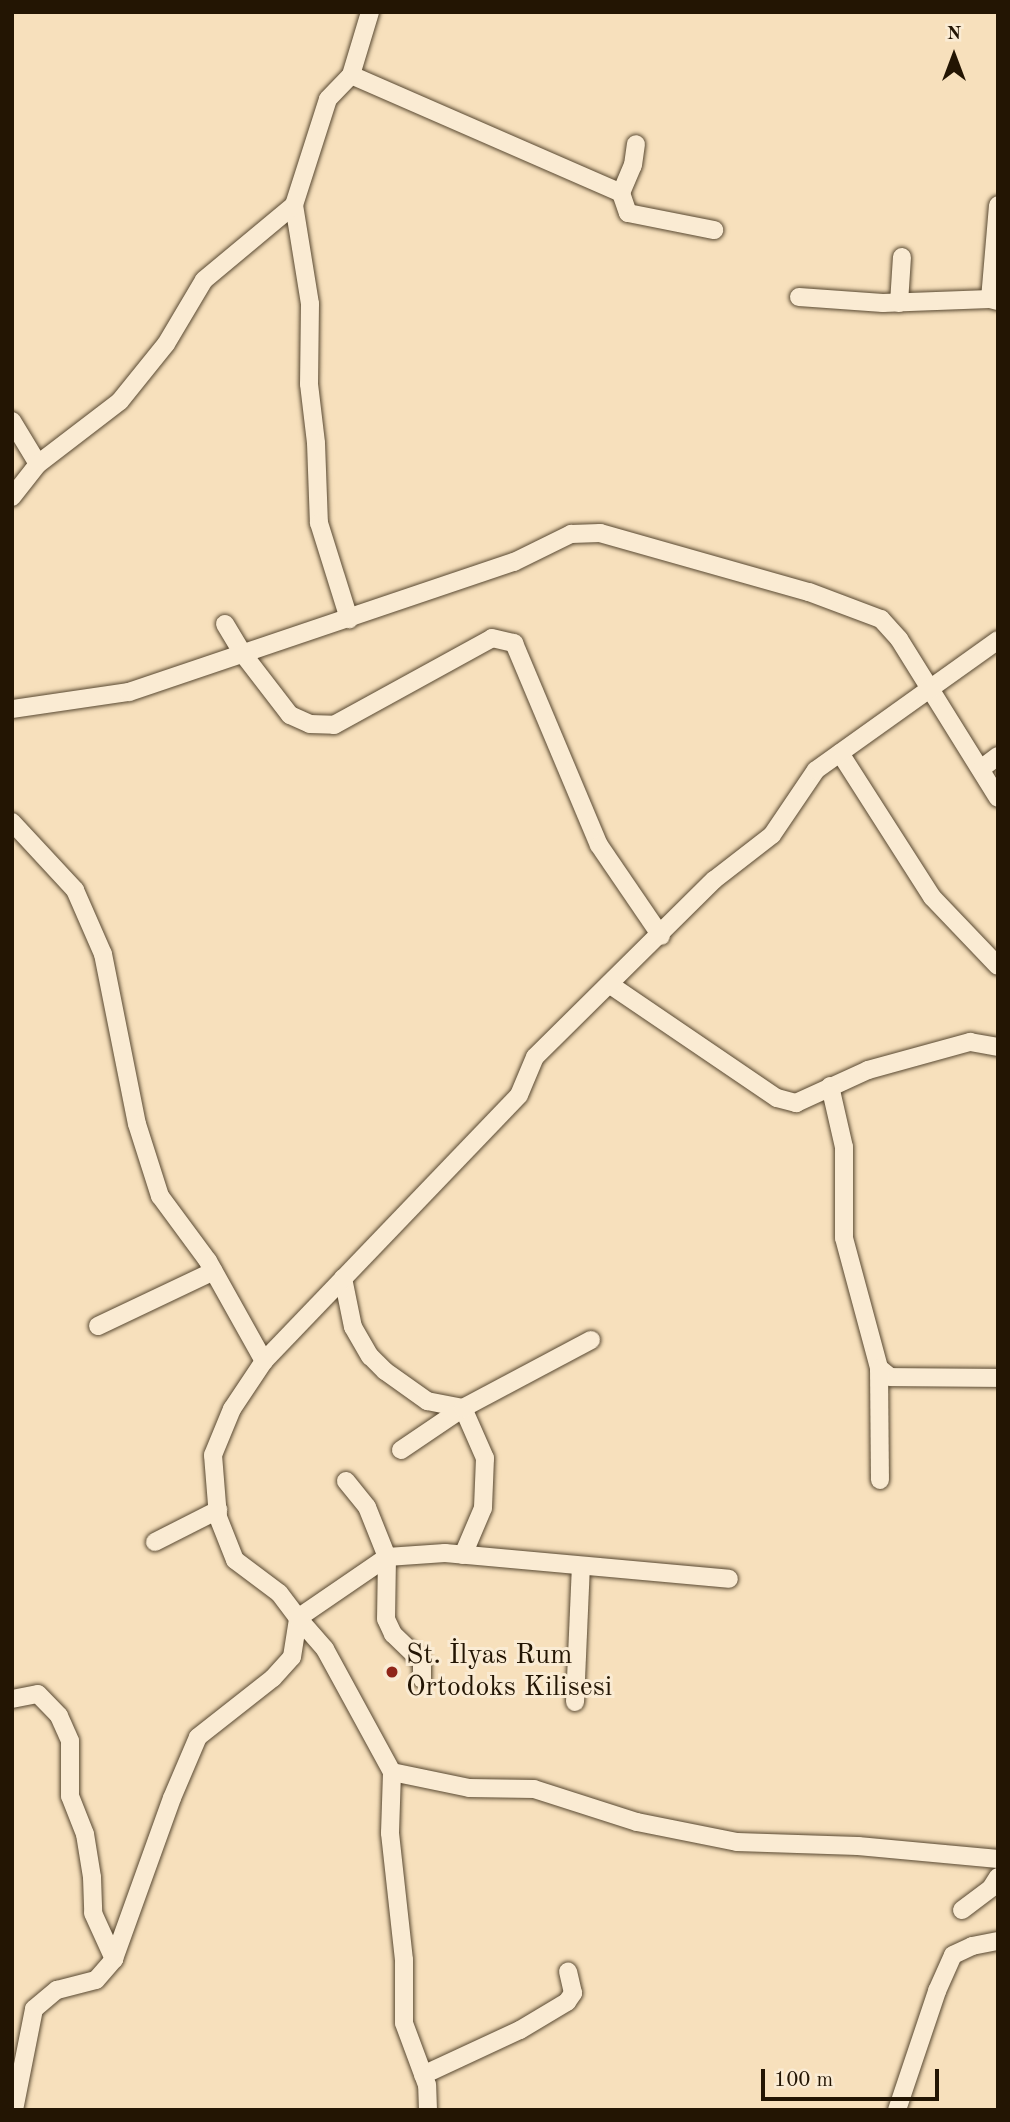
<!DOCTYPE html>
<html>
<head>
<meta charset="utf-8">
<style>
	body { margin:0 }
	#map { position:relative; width:1010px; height:2122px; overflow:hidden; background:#f7e0bc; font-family:"Old Standard TT",serif }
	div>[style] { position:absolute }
	.roads { filter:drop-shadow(0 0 2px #584831) drop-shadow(0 0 2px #584831) }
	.minor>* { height:18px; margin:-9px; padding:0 9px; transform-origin:9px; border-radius:9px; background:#faebd3 }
	.dots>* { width:19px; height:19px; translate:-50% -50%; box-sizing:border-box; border:4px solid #faebd3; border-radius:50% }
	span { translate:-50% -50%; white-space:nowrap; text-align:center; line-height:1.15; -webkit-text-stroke:6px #faebd3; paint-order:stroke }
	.poi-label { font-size:28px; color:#231503 }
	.left { translate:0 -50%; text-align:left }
	.frame { position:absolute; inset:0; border:14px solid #231503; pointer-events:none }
	.north { position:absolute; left:919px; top:21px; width:70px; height:70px; -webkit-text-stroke:5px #faebd3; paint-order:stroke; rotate:0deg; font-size:19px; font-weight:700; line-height:28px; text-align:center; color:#231503 }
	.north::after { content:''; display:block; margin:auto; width:24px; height:32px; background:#231503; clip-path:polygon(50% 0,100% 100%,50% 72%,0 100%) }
	.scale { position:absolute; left:761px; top:2069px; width:178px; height:32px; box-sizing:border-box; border:4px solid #231503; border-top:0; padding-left:9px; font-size:21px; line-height:24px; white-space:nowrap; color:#231503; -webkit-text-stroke:5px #faebd3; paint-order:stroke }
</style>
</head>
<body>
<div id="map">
	<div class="roads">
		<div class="minor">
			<i style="left:351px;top:75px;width:295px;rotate:23.6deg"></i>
			<i style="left:621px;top:193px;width:21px;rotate:71deg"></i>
			<i style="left:628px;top:213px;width:88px;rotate:11.2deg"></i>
			<i style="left:621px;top:193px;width:30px;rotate:-67deg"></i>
			<i style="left:633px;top:165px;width:21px;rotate:-82deg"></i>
			<i style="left:294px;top:205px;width:100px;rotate:80.8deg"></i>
			<i style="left:310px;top:304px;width:80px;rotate:90.7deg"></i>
			<i style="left:309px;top:384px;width:59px;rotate:83.2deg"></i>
			<i style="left:316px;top:443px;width:80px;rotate:87.9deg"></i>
			<i style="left:319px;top:523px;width:101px;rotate:72.6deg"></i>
			<i style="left:799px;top:297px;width:84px;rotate:4.1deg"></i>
			<i style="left:883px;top:303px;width:107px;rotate:-2.1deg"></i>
			<i style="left:990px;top:299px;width:8px;rotate:14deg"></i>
			<i style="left:990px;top:299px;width:94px;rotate:-85.1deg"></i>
			<i style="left:899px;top:303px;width:46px;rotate:-86.3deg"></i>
			<i style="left:12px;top:421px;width:50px;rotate:58.8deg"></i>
			<i style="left:12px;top:497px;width:42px;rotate:-51.8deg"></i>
			<i style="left:38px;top:464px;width:103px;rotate:-37.5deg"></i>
			<i style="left:120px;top:401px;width:73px;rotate:-51.1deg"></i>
			<i style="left:166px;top:344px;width:74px;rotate:-59.3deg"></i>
			<i style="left:204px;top:280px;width:117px;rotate:-39.8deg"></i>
			<i style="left:294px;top:205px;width:111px;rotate:-72.2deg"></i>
			<i style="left:328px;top:99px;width:33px;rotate:-46deg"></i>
			<i style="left:351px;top:75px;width:66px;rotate:-73.2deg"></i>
			<i style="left:225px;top:624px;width:35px;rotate:59deg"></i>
			<i style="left:243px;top:654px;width:77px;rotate:52.4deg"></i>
			<i style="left:290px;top:715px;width:22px;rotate:24deg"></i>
			<i style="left:310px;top:724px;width:24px;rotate:2deg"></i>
			<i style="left:334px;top:725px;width:180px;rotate:-28.8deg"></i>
			<i style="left:492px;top:638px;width:23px;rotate:13deg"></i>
			<i style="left:514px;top:643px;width:219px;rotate:67.2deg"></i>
			<i style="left:599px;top:845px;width:110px;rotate:55.7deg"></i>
			<i style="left:12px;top:709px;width:118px;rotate:-8.3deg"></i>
			<i style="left:129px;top:692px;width:406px;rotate:-18.7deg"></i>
			<i style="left:514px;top:562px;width:64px;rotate:-26.2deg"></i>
			<i style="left:571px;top:534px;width:29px;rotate:-2deg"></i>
			<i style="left:600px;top:533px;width:217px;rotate:15.8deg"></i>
			<i style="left:809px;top:592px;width:77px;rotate:20.6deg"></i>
			<i style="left:881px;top:619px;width:27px;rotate:48deg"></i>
			<i style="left:899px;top:639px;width:187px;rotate:58.1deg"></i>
			<i style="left:840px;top:753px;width:171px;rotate:57.4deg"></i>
			<i style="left:932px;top:897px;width:95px;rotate:46.3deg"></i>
			<i style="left:982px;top:768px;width:20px;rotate:-37deg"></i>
			<i style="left:12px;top:822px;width:93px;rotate:47.2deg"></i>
			<i style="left:75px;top:890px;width:70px;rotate:66.4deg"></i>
			<i style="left:103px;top:954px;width:173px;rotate:78.7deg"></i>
			<i style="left:137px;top:1124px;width:76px;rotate:72.3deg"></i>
			<i style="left:160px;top:1196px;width:81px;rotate:53.6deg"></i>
			<i style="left:208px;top:1261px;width:115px;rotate:60.8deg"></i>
			<i style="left:609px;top:984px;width:203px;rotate:34.2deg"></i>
			<i style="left:777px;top:1098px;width:20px;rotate:15deg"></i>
			<i style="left:796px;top:1103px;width:79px;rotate:-24.6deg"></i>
			<i style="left:868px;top:1070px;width:106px;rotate:-15.4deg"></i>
			<i style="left:970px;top:1042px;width:28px;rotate:10deg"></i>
			<i style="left:830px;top:1086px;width:63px;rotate:77.1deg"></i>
			<i style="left:844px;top:1147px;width:91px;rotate:90deg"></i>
			<i style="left:844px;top:1238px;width:135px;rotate:74.9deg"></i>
			<i style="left:879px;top:1368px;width:14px;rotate:39deg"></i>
			<i style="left:890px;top:1377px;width:108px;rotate:0.5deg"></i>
			<i style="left:343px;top:1278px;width:50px;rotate:78.5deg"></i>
			<i style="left:353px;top:1327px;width:34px;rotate:60deg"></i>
			<i style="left:370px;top:1356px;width:21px;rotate:45deg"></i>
			<i style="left:385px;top:1371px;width:52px;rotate:35.5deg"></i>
			<i style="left:427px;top:1401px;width:37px;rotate:11deg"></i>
			<i style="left:463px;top:1408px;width:55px;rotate:66.3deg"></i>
			<i style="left:485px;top:1458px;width:50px;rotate:92.3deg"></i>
			<i style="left:483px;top:1508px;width:51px;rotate:113.1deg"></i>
			<i style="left:98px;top:1326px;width:128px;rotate:-25.4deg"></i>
			<i style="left:879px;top:1368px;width:112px;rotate:89.5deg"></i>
			<i style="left:401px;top:1450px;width:75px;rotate:-34.1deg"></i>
			<i style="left:463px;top:1408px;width:145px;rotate:-28deg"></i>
			<i style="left:346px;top:1481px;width:33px;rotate:51deg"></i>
			<i style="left:367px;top:1507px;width:54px;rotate:68.2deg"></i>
			<i style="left:387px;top:1557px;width:62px;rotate:90.9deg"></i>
			<i style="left:386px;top:1619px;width:17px;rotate:65deg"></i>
			<i style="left:393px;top:1634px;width:40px;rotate:44deg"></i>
			<i style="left:422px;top:1662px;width:17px;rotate:90deg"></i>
			<i style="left:155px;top:1542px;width:71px;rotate:-26.9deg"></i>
			<i style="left:12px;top:1699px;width:26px;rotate:-11deg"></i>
			<i style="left:38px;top:1694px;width:30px;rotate:46deg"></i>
			<i style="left:59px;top:1716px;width:27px;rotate:66deg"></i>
			<i style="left:70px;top:1741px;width:55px;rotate:90deg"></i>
			<i style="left:70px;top:1796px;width:41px;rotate:68.5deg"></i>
			<i style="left:85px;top:1834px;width:44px;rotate:80.8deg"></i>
			<i style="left:92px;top:1877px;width:36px;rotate:88deg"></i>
			<i style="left:93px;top:1913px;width:51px;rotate:65.5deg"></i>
			<i style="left:575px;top:1702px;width:135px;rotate:-87.5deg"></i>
			<i style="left:392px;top:1772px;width:79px;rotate:11.7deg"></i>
			<i style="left:469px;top:1788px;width:65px;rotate:0.9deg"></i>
			<i style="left:534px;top:1789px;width:108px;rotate:17.8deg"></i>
			<i style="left:637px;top:1822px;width:102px;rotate:11.3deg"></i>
			<i style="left:737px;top:1842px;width:121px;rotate:1.9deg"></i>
			<i style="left:858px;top:1846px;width:141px;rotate:5.3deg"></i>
			<i style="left:962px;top:1910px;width:36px;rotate:-37deg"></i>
			<i style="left:991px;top:1888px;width:13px;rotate:-58deg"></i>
			<i style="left:423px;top:2075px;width:107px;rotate:-24.9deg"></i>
			<i style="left:520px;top:2030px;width:55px;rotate:-30.8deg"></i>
			<i style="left:567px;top:2002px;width:11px;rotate:-56deg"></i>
			<i style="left:573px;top:1993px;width:22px;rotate:-103deg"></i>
			<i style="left:14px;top:2110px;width:103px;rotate:-78.8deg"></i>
			<i style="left:34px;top:2009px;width:30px;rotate:-40deg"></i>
			<i style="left:57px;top:1990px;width:40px;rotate:-14.4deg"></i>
			<i style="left:96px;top:1980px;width:28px;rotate:-49deg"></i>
			<i style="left:114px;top:1959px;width:171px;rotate:-70.2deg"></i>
			<i style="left:172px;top:1798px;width:66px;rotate:-66.9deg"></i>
			<i style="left:198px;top:1737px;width:95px;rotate:-38.2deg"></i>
			<i style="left:273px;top:1678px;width:28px;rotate:-48deg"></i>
			<i style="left:292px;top:1657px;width:39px;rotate:-81deg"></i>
			<i style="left:298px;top:1618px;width:31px;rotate:-127deg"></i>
			<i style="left:279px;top:1593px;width:55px;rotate:-143.1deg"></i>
			<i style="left:235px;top:1560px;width:46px;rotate:-111.6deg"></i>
			<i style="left:218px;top:1517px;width:62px;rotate:-94.6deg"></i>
			<i style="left:213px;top:1455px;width:50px;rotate:-67.6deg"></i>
			<i style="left:232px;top:1409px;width:58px;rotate:-56.3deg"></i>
			<i style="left:264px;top:1361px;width:368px;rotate:-46.2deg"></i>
			<i style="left:519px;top:1095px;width:41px;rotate:-67.2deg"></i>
			<i style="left:535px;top:1057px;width:252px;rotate:-44.7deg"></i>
			<i style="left:714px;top:880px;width:73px;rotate:-37.8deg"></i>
			<i style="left:772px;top:835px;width:78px;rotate:-55.9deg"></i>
			<i style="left:816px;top:770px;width:224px;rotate:-35.5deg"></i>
			<i style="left:428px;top:2110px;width:25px;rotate:-92deg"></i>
			<i style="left:427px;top:2085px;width:66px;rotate:-110.4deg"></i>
			<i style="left:404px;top:2023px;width:63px;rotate:-90deg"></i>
			<i style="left:404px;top:1960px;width:128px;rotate:-96.3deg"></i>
			<i style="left:390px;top:1833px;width:61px;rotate:-88.1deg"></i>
			<i style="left:392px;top:1772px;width:140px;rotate:-118.6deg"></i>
			<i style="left:325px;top:1649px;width:41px;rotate:-131.1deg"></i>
			<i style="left:298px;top:1618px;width:108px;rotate:-34.4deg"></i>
			<i style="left:387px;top:1557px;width:58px;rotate:-3.9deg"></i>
			<i style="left:445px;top:1553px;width:285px;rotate:5.2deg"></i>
			<i style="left:897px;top:2110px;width:126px;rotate:-71.4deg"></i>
			<i style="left:937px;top:1991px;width:39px;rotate:-66deg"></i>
			<i style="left:953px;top:1955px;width:21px;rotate:-25deg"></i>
			<i style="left:972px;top:1946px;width:26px;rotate:-11deg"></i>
		</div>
	</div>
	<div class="dots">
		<i style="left:392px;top:1672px;background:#8f2418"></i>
	</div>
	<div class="poi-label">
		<span class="left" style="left:406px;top:1672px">St. İlyas Rum<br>Ortodoks Kilisesi</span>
	</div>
	<div class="frame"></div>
	<div class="north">N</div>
	<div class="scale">100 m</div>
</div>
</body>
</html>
